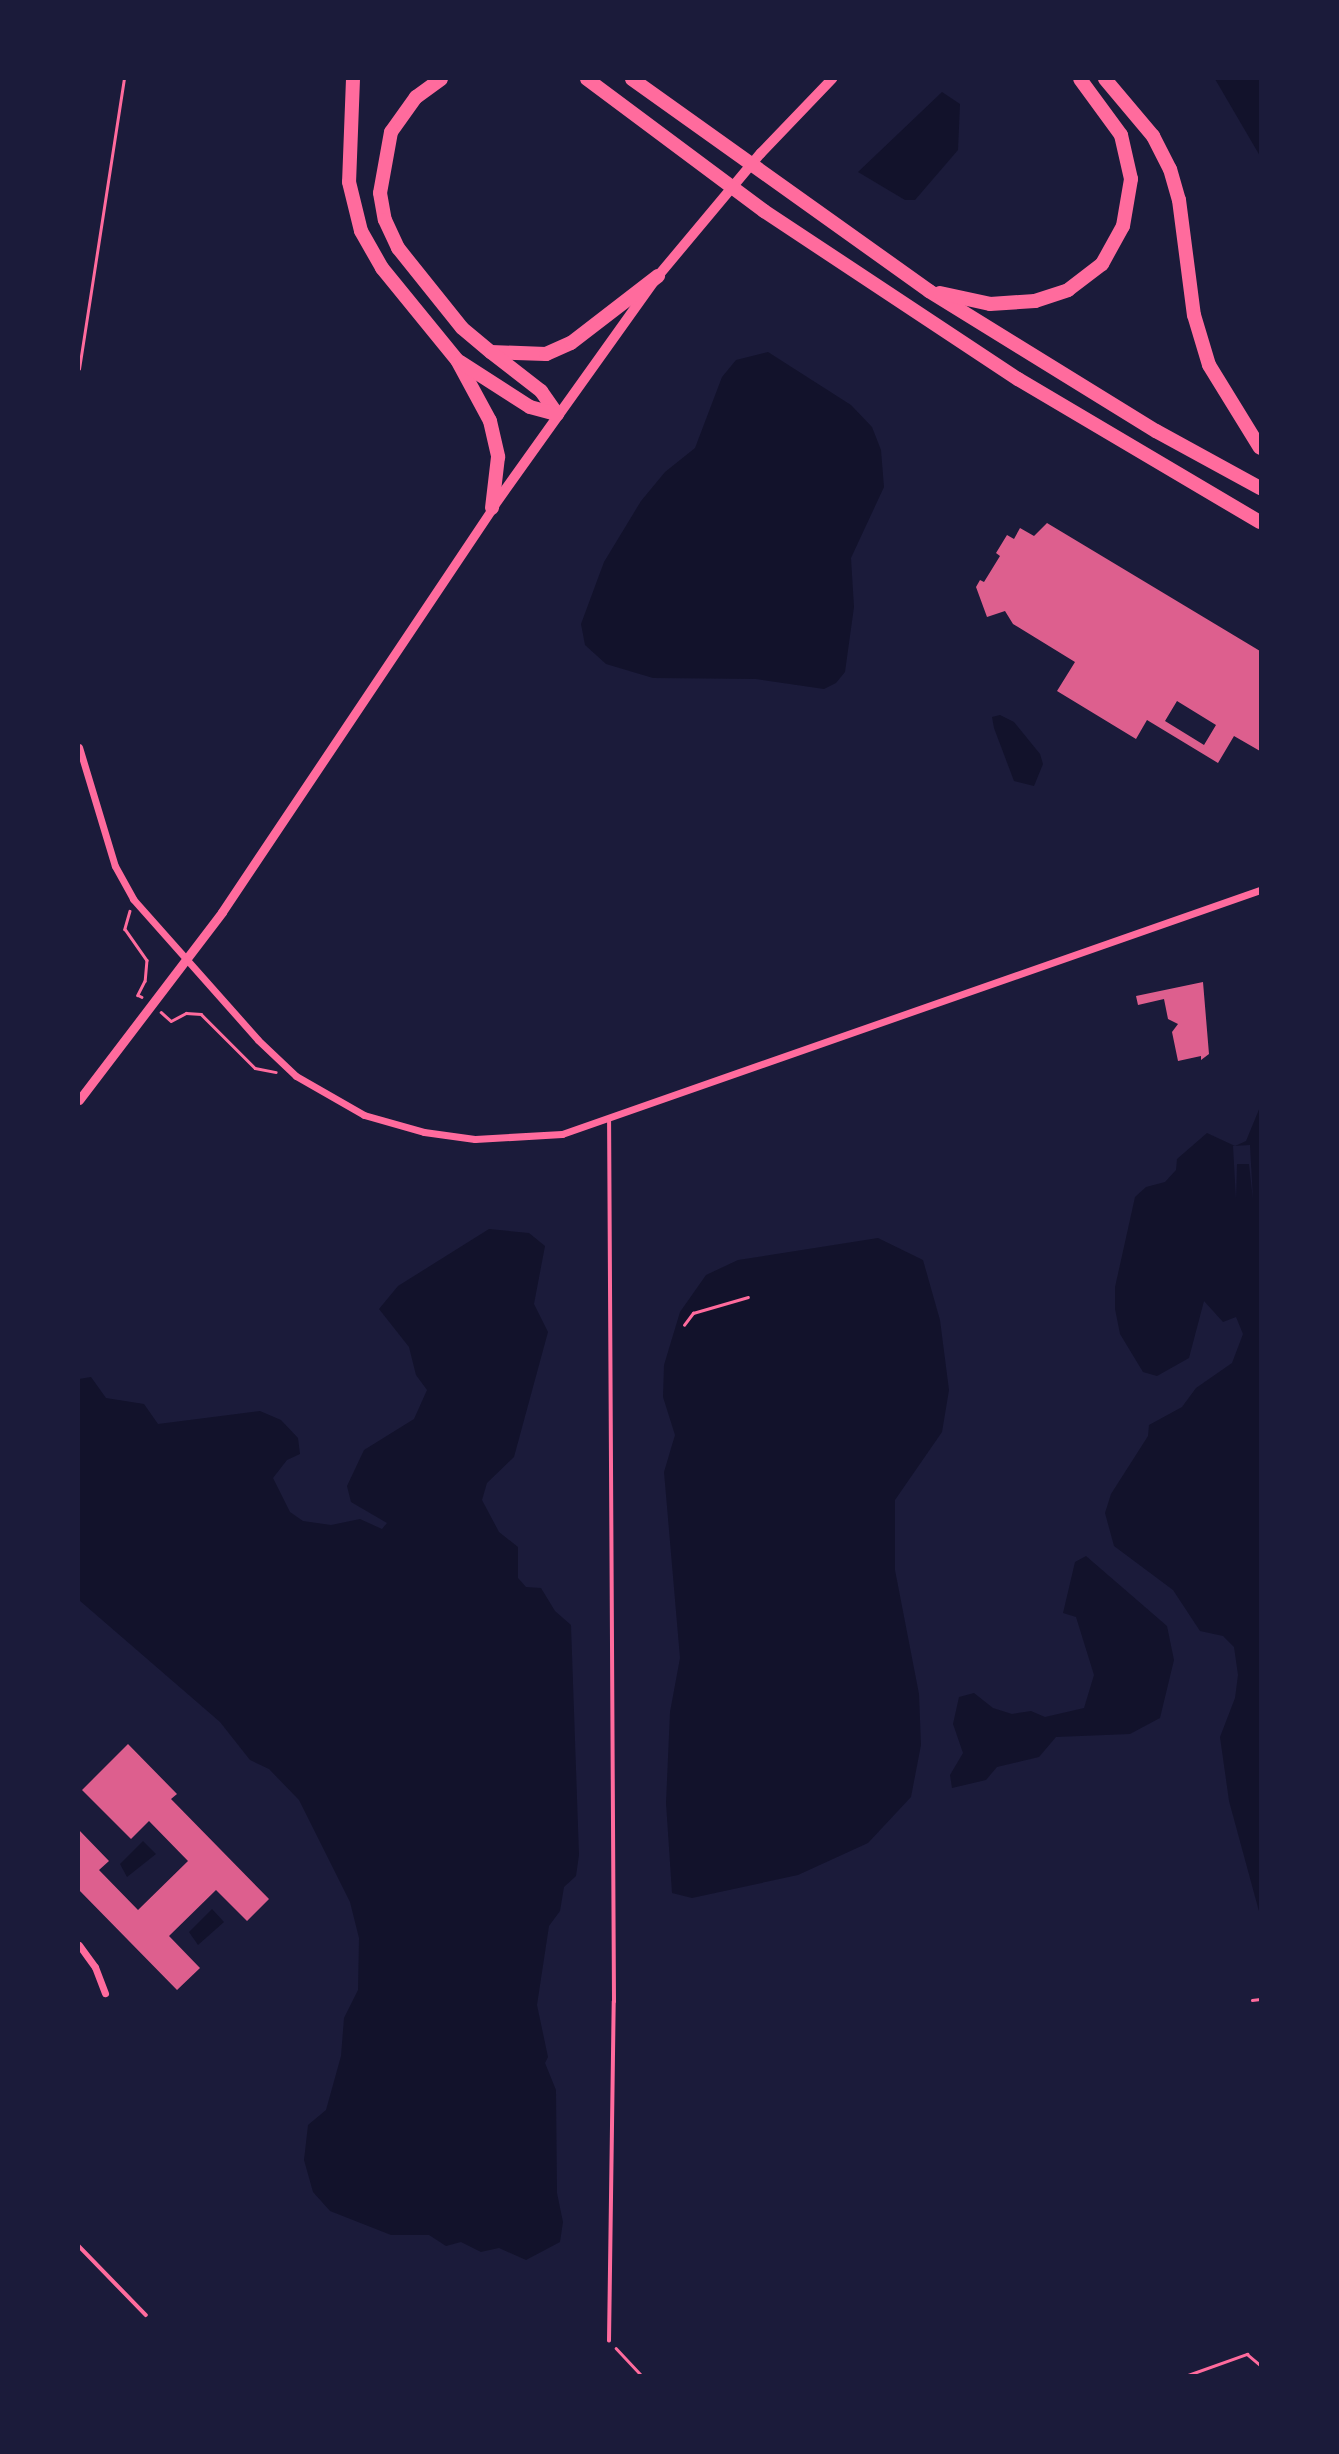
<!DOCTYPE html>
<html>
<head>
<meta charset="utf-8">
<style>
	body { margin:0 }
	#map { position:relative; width:1339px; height:2454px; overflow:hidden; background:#1b1b3a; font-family:Inter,sans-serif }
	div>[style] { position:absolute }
	.water>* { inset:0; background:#12122b }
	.pier>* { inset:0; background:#1b1b3a }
	.building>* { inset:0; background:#dd5f8e }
	.path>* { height:2.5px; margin:-1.25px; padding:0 1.25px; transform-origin:1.25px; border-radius:1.25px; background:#ff6b9d }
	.service>* { height:3.5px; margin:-1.75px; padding:0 1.75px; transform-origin:1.75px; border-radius:1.75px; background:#ff6b9d }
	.minor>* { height:7px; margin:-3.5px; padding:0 3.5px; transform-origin:3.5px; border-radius:3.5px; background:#ff6b9d }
	.tertiary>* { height:9px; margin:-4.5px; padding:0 4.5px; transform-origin:4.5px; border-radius:4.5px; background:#ff6b9d }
	.secondary>* { height:10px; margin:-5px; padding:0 5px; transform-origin:5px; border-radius:5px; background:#ff6b9d }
	.motorway>* { height:14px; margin:-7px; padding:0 7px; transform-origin:7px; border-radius:7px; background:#ff6b9d }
	span { translate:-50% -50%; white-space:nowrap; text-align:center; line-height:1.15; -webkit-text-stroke:5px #1b1b3a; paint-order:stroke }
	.frame { position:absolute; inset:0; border:80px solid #1b1b3a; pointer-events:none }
</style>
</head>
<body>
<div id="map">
	<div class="water">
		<i style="clip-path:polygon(1215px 79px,1260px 79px,1260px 156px)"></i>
		<i style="clip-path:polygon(942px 92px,960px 104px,958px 150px,915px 200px,905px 200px,858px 172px)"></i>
		<i style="clip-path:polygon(768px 352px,851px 405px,872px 427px,881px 450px,884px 487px,851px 558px,854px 607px,845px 672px,836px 683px,824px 689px,756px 679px,653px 678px,606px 664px,585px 645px,581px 624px,604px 562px,641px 501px,665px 472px,695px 448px,722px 377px,736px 360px)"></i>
		<i style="clip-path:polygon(1000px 715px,1014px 722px,1040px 754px,1043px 764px,1034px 786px,1014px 781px,994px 728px,992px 717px)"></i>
		<i style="clip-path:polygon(1260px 1107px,1260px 1915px,1229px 1801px,1220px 1737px,1235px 1698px,1238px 1675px,1234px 1647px,1223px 1636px,1200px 1631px,1173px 1590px,1114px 1546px,1105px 1513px,1111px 1494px,1148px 1436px,1149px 1425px,1182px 1407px,1196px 1388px,1232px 1363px,1243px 1334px,1236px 1317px,1223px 1322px,1204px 1301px,1189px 1358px,1157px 1376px,1143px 1372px,1120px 1334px,1115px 1309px,1115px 1287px,1135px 1197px,1146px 1187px,1165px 1182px,1176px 1170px,1177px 1159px,1207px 1133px,1235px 1146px,1246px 1141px)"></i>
		<i style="clip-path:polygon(489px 1229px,529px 1233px,545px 1246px,534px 1304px,548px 1332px,514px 1457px,487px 1483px,482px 1500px,499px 1532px,518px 1547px,518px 1578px,526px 1587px,541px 1588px,555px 1611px,571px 1625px,579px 1855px,576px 1876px,564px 1887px,560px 1911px,549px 1926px,537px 2005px,548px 2057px,545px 2063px,556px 2090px,557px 2193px,563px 2222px,560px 2242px,526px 2260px,499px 2248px,481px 2252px,461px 2242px,446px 2246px,429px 2235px,391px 2235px,330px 2211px,313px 2192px,304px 2160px,308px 2125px,326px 2110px,341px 2056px,344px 2018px,358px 1990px,359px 1938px,350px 1902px,299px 1800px,269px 1769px,250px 1760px,220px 1722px,79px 1600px,79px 1379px,91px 1377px,106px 1398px,144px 1404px,158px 1424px,260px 1411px,281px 1420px,298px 1438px,300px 1454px,287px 1460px,273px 1478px,290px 1512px,303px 1521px,331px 1525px,360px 1519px,382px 1529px,387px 1523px,351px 1502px,347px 1486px,364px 1450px,414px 1419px,427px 1390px,416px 1375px,409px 1347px,379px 1309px,398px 1286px)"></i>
		<i style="clip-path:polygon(878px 1238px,923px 1260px,940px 1320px,949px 1390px,942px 1432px,895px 1500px,895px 1570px,919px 1694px,921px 1745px,911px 1797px,868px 1843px,798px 1875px,692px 1898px,672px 1893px,666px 1803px,670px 1712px,680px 1658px,664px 1472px,675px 1435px,663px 1397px,664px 1365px,680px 1312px,706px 1275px,738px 1260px)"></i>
		<i style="clip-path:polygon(1086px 1556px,1167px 1626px,1174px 1660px,1160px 1718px,1130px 1734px,1056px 1737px,1039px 1757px,997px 1767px,986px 1780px,952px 1788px,950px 1775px,963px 1753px,953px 1724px,959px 1697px,974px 1693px,993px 1708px,1012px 1714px,1031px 1711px,1045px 1717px,1084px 1708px,1094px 1675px,1076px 1617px,1063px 1613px,1075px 1562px)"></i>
		<i style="clip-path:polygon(143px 1841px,156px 1854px,127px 1877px,120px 1864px)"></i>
		<i style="clip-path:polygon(212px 1909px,224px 1922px,198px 1945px,189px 1932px)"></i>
	</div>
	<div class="pier">
		<i style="clip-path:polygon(1250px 1145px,1253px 1200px,1249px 1164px,1237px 1164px,1236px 1200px,1233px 1146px)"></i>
	</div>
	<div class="building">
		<i style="clip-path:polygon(evenodd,1047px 523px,1260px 651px,1260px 751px,1234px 736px,1218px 763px,1147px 720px,1136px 739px,1057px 691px,1075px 662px,1013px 624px,1005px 611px,987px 617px,976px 587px,980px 580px,984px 582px,1000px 556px,996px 553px,1007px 535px,1014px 539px,1020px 528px,1034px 536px,1047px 523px,1177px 701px,1216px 725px,1204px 745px,1165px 721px,1177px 701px)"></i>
		<i style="clip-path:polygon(1203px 982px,1209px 1054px,1201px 1060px,1201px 1056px,1178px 1061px,1172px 1032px,1178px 1024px,1168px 1019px,1164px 999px,1138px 1005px,1136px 996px)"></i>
		<i style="clip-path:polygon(128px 1744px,177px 1794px,171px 1799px,269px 1899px,247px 1921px,216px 1890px,169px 1936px,200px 1968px,177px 1990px,79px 1890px,79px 1830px,109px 1861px,99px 1870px,138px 1910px,188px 1861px,149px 1821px,131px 1839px,82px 1790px)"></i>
	</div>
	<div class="path">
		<i style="left:79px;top:369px;width:293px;rotate:-81.2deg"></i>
		<i style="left:130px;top:911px;width:19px;rotate:106deg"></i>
		<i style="left:125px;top:929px;width:38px;rotate:55deg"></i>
		<i style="left:147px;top:960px;width:21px;rotate:95deg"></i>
		<i style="left:145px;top:981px;width:16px;rotate:117deg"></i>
		<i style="left:138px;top:995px;width:4px;rotate:27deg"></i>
		<i style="left:161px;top:1012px;width:13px;rotate:42deg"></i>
		<i style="left:171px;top:1021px;width:17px;rotate:-28deg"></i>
		<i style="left:186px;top:1013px;width:15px;rotate:4deg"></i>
		<i style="left:201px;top:1014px;width:76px;rotate:45deg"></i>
		<i style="left:255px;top:1068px;width:21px;rotate:11deg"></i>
		<i style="left:684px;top:1325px;width:15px;rotate:-53deg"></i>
		<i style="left:693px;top:1313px;width:57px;rotate:-16.2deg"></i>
		<i style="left:1252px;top:2000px;width:8px;rotate:-7deg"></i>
		<i style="left:616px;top:2348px;width:37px;rotate:47deg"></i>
		<i style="left:1188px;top:2375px;width:63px;rotate:-19.6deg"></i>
		<i style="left:1247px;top:2354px;width:17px;rotate:40deg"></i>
	</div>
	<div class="service">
		<i style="left:79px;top:2246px;width:96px;rotate:45.8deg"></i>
		<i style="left:609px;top:2341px;width:339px;rotate:-89.2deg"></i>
		<i style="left:614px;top:2002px;width:883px;rotate:-90.32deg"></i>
	</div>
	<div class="minor">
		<i style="left:79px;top:747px;width:124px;rotate:73.2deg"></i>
		<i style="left:115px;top:866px;width:38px;rotate:61deg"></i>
		<i style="left:133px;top:899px;width:188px;rotate:48.4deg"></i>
		<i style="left:258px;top:1040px;width:52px;rotate:43.5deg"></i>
		<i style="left:296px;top:1076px;width:78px;rotate:29.8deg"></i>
		<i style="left:364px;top:1115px;width:62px;rotate:15.8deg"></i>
		<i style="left:424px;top:1132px;width:51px;rotate:7.8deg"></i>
		<i style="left:475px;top:1139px;width:87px;rotate:-3.3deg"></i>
		<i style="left:562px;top:1134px;width:739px;rotate:-19.27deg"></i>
		<i style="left:79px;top:1945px;width:27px;rotate:54deg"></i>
		<i style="left:95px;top:1967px;width:28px;rotate:69deg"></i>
	</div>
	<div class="tertiary">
		<i style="left:79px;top:1100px;width:236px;rotate:-52.7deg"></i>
		<i style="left:222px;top:912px;width:486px;rotate:-56.2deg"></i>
	</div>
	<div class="secondary">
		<i style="left:493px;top:507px;width:284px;rotate:-54.5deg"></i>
		<i style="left:658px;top:276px;width:160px;rotate:-50.1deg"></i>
		<i style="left:761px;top:153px;width:103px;rotate:-46.2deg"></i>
	</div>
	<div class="motorway">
		<i style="left:353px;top:79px;width:103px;rotate:92.2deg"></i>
		<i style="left:349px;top:182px;width:50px;rotate:76.2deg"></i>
		<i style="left:361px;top:231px;width:43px;rotate:60.4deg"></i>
		<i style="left:382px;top:268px;width:119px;rotate:50.8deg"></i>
		<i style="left:457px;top:360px;width:69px;rotate:61.6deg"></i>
		<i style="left:490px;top:421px;width:37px;rotate:77deg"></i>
		<i style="left:498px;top:457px;width:51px;rotate:96.7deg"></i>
		<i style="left:441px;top:79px;width:31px;rotate:144deg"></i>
		<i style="left:416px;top:97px;width:43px;rotate:125.5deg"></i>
		<i style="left:391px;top:132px;width:62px;rotate:100.2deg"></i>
		<i style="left:380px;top:193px;width:27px;rotate:80deg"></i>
		<i style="left:385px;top:220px;width:31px;rotate:65deg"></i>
		<i style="left:398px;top:248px;width:102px;rotate:51.3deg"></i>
		<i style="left:462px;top:328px;width:38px;rotate:40deg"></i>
		<i style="left:491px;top:352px;width:55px;rotate:2.1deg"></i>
		<i style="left:546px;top:354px;width:27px;rotate:-24deg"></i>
		<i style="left:571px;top:343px;width:110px;rotate:-37.6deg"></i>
		<i style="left:587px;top:79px;width:221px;rotate:36.7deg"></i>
		<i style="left:764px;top:211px;width:305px;rotate:33.5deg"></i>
		<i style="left:1018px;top:379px;width:281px;rotate:30.6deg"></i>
		<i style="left:632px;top:79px;width:365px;rotate:35.5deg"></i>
		<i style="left:929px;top:291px;width:267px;rotate:31.7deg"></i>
		<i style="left:1156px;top:431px;width:119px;rotate:28.7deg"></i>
		<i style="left:1105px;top:79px;width:75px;rotate:49.9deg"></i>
		<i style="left:1153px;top:136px;width:37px;rotate:63deg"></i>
		<i style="left:1170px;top:169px;width:32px;rotate:74deg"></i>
		<i style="left:1179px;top:200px;width:116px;rotate:82.6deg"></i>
		<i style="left:1194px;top:315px;width:52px;rotate:73.3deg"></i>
		<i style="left:1209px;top:365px;width:97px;rotate:58.4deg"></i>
		<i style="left:940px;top:293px;width:51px;rotate:12.4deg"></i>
		<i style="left:990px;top:304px;width:45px;rotate:-3.8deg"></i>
		<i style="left:1035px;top:301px;width:35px;rotate:-18deg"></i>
		<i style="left:1068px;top:290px;width:43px;rotate:-37.4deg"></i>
		<i style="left:1102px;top:264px;width:43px;rotate:-61.1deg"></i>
		<i style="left:1123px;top:226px;width:48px;rotate:-80.3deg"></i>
		<i style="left:1131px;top:179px;width:45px;rotate:-102.8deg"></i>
		<i style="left:1121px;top:135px;width:69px;rotate:-126.2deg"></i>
		<i style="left:492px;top:353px;width:62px;rotate:37.8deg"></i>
		<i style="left:541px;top:391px;width:28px;rotate:55deg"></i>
		<i style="left:460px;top:362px;width:83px;rotate:32.7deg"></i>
		<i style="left:530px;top:407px;width:28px;rotate:15deg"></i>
	</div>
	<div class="frame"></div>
</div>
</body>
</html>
